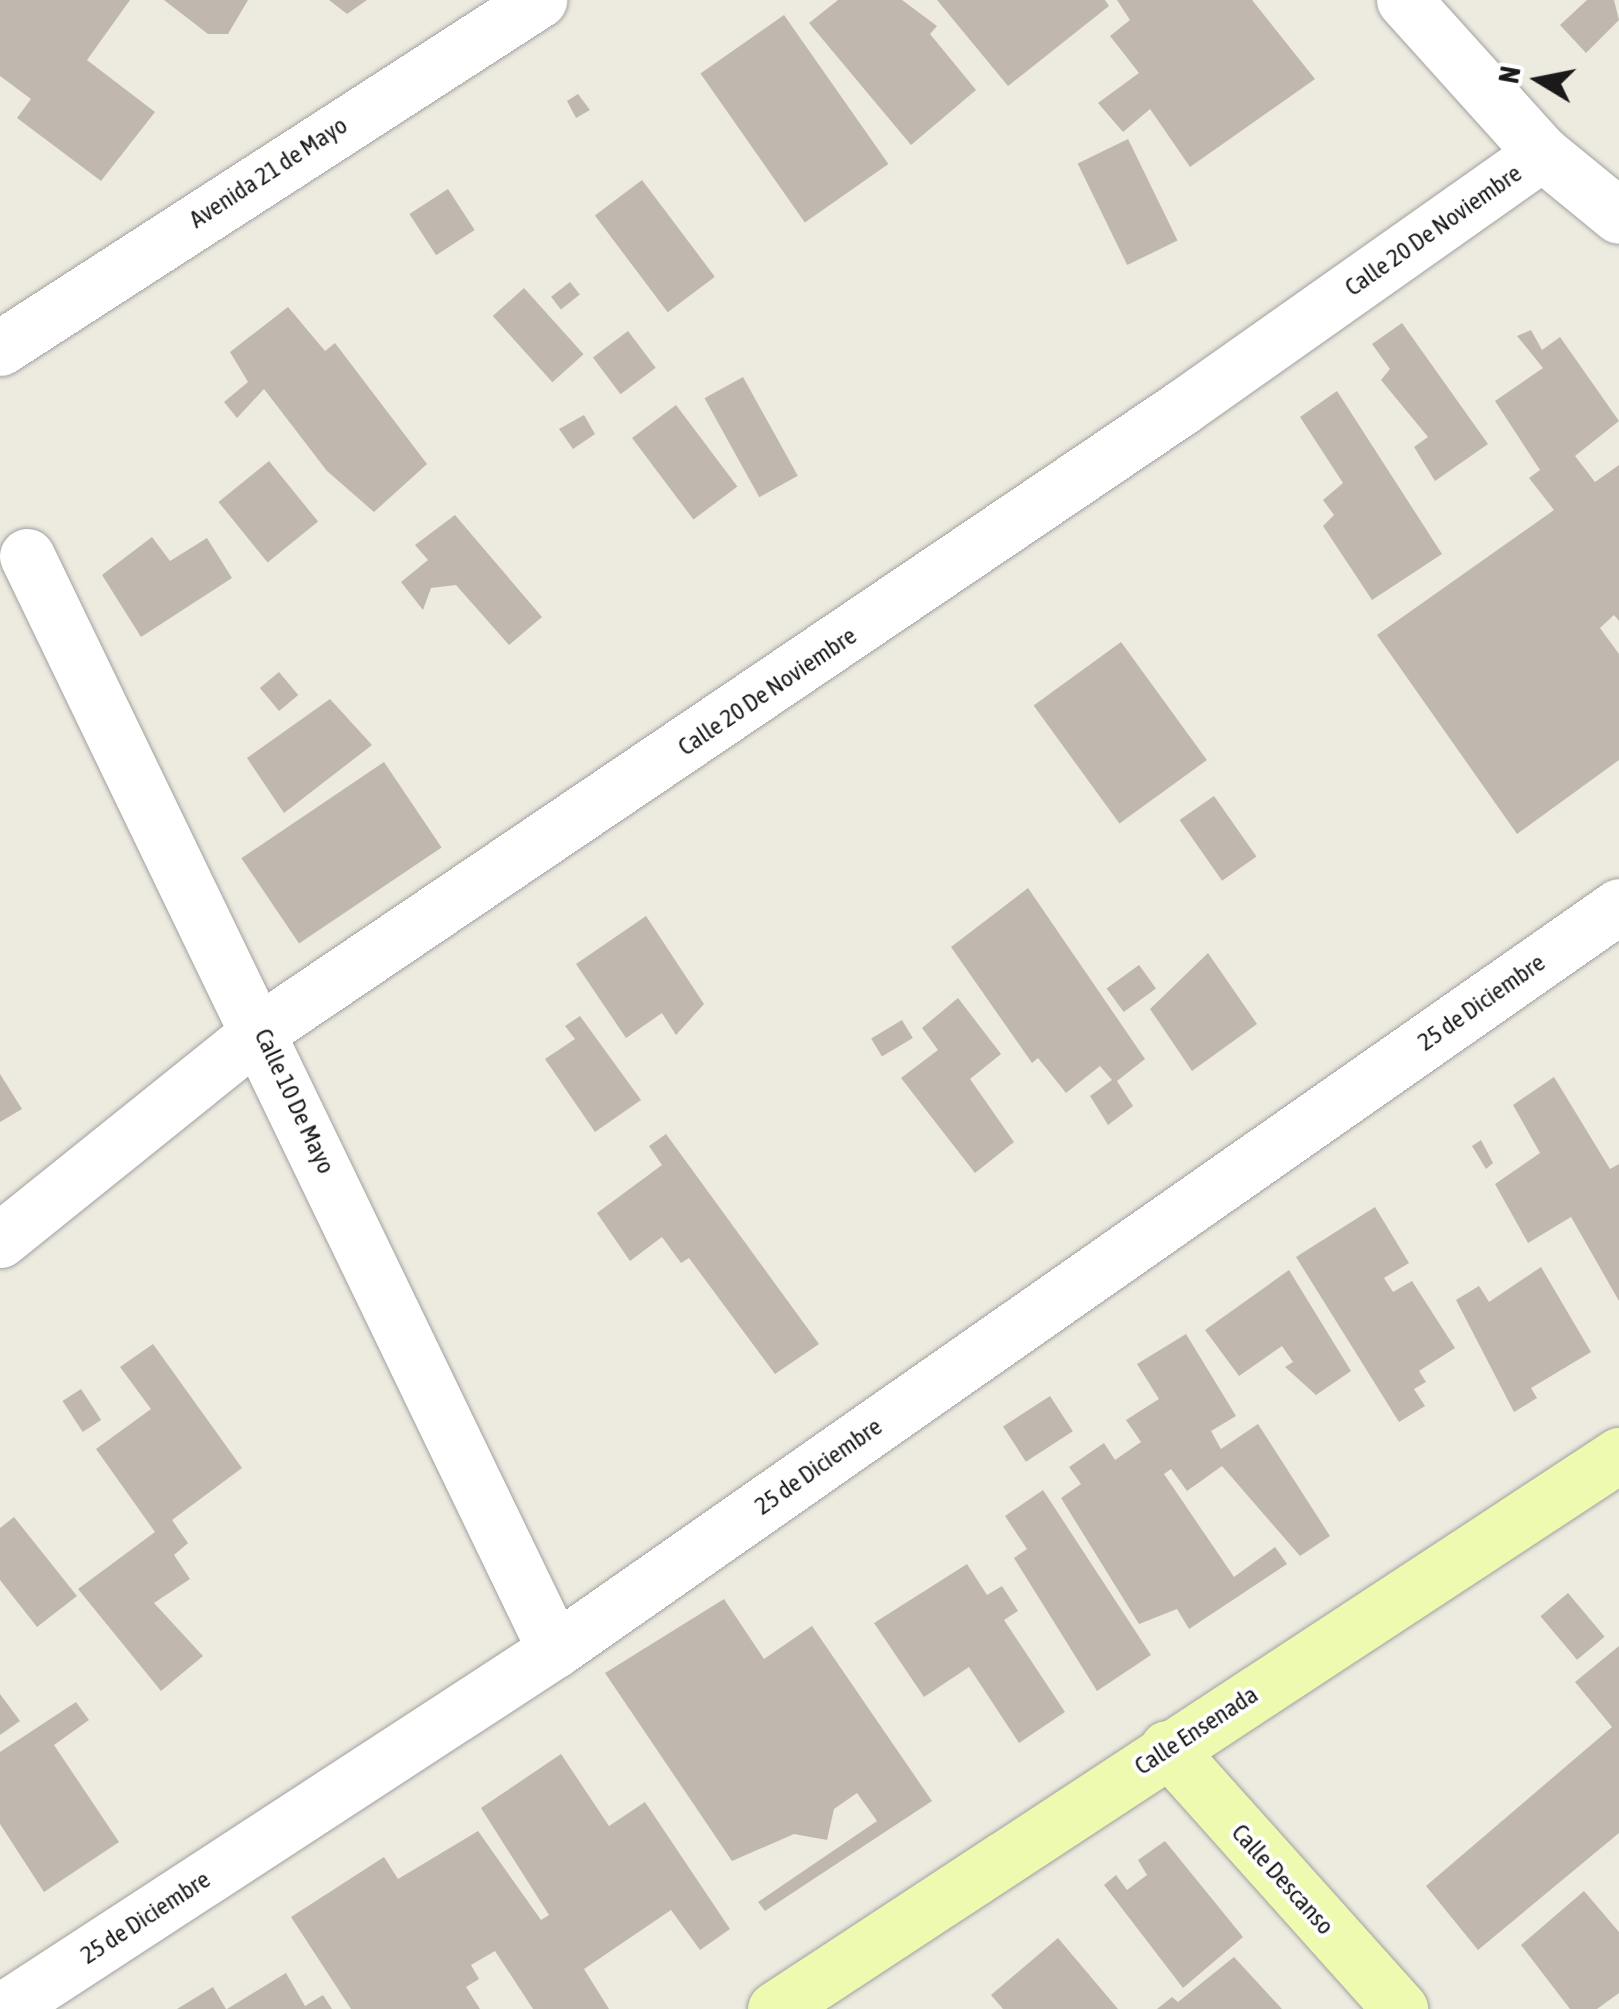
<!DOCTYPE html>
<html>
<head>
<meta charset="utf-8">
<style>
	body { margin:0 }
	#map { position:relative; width:1619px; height:2009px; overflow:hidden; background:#edeadf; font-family:"Asap Condensed",sans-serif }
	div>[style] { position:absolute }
	.building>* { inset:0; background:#c0b8af; transform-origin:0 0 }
	.roads { filter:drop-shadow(0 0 2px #a1a1a1) drop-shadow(0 0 2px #a1a1a1) }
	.street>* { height:55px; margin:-27.5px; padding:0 27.5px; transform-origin:27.5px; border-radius:27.5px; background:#fff }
	.secondary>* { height:55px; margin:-27.5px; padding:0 27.5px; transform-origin:27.5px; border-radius:27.5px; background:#eefab0 }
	span { translate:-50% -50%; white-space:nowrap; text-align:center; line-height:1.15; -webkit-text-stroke:8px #fff; paint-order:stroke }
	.street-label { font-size:25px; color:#1a1a1a }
	.north { position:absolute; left:1489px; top:30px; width:100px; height:100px; -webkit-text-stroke:8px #fff; paint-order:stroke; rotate:280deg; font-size:28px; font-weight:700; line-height:40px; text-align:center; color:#1a1a1a }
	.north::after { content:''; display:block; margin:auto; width:35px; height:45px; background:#1a1a1a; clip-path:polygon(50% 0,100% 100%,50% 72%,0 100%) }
</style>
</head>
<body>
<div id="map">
	<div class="building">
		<i style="clip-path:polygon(0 0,130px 0,87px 60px,155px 112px,101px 181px,17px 118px,31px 99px,0 76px)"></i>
		<i style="clip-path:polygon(164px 0,248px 0,228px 34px,208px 34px)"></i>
		<i style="clip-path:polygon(329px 0,367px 0,347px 14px)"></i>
		<i style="clip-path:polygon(838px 0,902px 0,937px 26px,930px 34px,976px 90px,911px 145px,809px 23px)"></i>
		<i style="clip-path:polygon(937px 0,1105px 0,1109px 6px,1008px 86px)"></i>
		<i style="clip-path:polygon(1117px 0,1252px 0,1315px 79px,1190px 167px,1150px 109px,1123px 132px,1098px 103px,1139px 73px,1110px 36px,1130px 20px)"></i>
		<i style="clip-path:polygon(1587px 0,1614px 0,1619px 20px,1586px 53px,1560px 25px)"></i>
		<i style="left:784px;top:15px;width:182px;height:102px;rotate:55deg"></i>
		<i style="clip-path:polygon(578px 94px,590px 110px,576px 118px,567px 101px)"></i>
		<i style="left:1128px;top:139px;width:113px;height:56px;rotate:64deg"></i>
		<i style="left:642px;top:180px;width:121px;height:59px;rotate:53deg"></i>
		<i style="left:448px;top:189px;width:49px;height:46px;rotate:57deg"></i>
		<i style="left:570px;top:282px;width:16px;height:24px;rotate:52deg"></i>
		<i style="left:524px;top:288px;width:89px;height:42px;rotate:48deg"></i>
		<i style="clip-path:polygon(288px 307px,325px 351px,335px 343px,427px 464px,374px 512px,327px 471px,264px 389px,237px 418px,224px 402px,248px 382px,230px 352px)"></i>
		<i style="clip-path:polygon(1402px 323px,1488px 444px,1435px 481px,1414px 447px,1428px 437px,1381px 380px,1390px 369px,1372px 344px)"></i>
		<i style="clip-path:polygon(1531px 330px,1542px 350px,1560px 337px,1619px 421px,1575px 456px,1595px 482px,1619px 465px,1619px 621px,1614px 615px,1600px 628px,1619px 654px,1619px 760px,1517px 834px,1377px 635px,1554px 510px,1529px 478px,1540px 470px,1495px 401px,1543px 368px,1517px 336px)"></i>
		<i style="left:628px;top:331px;width:46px;height:44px;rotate:53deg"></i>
		<i style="left:743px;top:377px;width:113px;height:44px;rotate:61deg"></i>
		<i style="clip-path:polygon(1337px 391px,1442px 554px,1372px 600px,1323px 526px,1334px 515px,1323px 500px,1343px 483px,1300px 417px)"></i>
		<i style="left:676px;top:405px;width:102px;height:55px;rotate:53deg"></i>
		<i style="clip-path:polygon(584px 415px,595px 434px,573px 449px,559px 429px)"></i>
		<i style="left:269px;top:461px;width:78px;height:65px;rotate:51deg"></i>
		<i style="clip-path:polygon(455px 515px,542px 617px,509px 645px,456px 585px,431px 588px,423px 610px,401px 582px,428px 560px,415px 545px)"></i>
		<i style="clip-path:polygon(152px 537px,170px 561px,207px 538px,232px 578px,141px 637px,102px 575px)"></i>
		<i style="left:1121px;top:642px;width:146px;height:108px;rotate:54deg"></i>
		<i style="left:279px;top:672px;width:30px;height:25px;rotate:50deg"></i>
		<i style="clip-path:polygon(330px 699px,372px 745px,284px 813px,247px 758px)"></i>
		<i style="left:384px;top:762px;width:103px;height:172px;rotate:56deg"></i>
		<i style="left:1214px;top:796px;width:74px;height:42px;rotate:55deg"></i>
		<i style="clip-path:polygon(1028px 888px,1145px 1059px,1117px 1081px,1133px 1106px,1108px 1125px,1090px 1096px,1112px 1080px,1100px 1066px,1066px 1093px,1038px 1058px,1032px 1063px,951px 947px)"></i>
		<i style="clip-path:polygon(646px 916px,704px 1004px,676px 1035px,662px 1013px,626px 1038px,576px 964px)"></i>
		<i style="clip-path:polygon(1208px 953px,1257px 1024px,1192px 1071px,1150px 1009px)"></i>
		<i style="left:1139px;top:965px;width:29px;height:40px;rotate:54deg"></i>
		<i style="clip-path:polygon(958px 998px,1001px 1054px,970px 1079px,1014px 1142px,975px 1173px,901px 1078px,938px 1050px,922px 1028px)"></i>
		<i style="clip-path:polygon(580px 1016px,641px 1100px,595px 1132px,545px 1059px,575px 1039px,565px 1026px)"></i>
		<i style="left:902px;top:1020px;width:21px;height:36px;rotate:59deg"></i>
		<i style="clip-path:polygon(0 1074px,22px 1109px,0 1122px)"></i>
		<i style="clip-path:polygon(1554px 1077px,1610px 1169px,1619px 1164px,1619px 1301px,1571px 1217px,1528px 1243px,1495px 1184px,1540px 1153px,1513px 1105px)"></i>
		<i style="clip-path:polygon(666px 1134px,819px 1344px,775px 1374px,689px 1258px,681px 1263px,662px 1237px,630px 1261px,597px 1213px,662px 1165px,649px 1146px)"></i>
		<i style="clip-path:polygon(1481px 1140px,1493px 1163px,1486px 1169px,1472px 1146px)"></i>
		<i style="clip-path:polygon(1375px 1207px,1409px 1263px,1384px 1278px,1393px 1292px,1412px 1281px,1455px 1348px,1419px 1371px,1426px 1382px,1414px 1389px,1425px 1406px,1399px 1422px,1296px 1257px)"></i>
		<i style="clip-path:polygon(1541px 1267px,1591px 1352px,1531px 1388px,1537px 1398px,1514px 1412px,1456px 1300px,1479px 1286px,1489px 1302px)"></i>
		<i style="clip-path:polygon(1289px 1270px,1351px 1371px,1316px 1395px,1285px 1367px,1293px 1362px,1282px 1346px,1239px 1376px,1205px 1330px)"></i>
		<i style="clip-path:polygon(1186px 1334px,1236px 1416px,1211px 1431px,1221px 1449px,1258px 1424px,1330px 1536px,1300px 1556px,1222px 1466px,1187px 1491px,1171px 1469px,1164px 1474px,1234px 1577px,1275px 1547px,1287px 1564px,1189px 1629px,1177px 1609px,1139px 1624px,1061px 1498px,1081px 1484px,1069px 1467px,1104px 1443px,1115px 1460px,1141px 1442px,1126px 1420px,1159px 1399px,1137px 1364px)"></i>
		<i style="clip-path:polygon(153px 1344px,242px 1468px,172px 1520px,188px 1543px,174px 1555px,190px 1579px,154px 1603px,203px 1656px,161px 1691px,78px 1589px,155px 1532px,96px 1449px,151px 1409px,120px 1367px)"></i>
		<i style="left:81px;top:1389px;width:37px;height:22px;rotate:57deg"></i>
		<i style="left:1050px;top:1396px;width:42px;height:56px;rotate:57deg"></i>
		<i style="clip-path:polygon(1043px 1490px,1151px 1655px,1097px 1691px,1014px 1558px,1027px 1549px,1005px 1516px)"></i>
		<i style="clip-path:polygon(14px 1517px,77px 1596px,37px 1627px,0 1580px,0 1528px)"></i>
		<i style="clip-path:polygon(967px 1564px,987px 1595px,1002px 1586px,1018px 1611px,1004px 1620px,1065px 1712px,1019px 1743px,969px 1667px,924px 1697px,874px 1623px)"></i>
		<i style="left:1568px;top:1593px;width:57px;height:36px;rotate:50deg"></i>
		<i style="clip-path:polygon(724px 1599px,764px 1659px,812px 1626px,932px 1801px,765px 1911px,758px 1902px,877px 1821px,857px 1793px,834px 1809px,827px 1840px,794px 1834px,732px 1861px,605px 1673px)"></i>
		<i style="clip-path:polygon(1619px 1646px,1619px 1833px,1478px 1950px,1426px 1886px,1612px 1727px,1575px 1682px)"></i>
		<i style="clip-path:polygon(0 1694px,20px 1721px,0 1735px)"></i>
		<i style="clip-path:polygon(76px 1702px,89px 1720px,54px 1745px,119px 1842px,44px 1892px,0 1824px,0 1752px)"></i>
		<i style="clip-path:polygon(561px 1754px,609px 1826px,645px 1802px,730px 1929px,700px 1950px,671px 1910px,584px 1969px,609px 2009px,533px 2009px,495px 1951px,471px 1965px,479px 1979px,466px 1987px,480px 2009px,351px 2009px,291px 1917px,384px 1857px,398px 1879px,478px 1831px,541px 1920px,549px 1915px,481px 1808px)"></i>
		<i style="clip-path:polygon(1165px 1841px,1243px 1937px,1183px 1988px,1104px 1885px,1116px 1875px,1127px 1890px,1147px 1875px,1138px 1860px)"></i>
		<i style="clip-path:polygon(1584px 1891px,1619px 1932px,1619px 1993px,1597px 2009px,1570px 2009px,1521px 1945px)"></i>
		<i style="clip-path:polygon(1058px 1938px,1118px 2009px,1003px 2009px,991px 1995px)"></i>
		<i style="clip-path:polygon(1234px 1957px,1282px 2009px,1157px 2009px,1172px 1997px,1178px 2002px)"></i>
		<i style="clip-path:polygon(286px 1973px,305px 2006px,323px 1995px,332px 2009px,227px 2009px)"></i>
		<i style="clip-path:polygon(213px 1987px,226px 2009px,177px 2009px)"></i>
	</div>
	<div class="roads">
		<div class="street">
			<i style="left:1404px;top:0;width:206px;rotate:48deg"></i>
			<i style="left:1542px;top:153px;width:99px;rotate:39.3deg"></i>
			<i style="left:0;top:348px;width:642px;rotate:-32.85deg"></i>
			<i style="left:27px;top:556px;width:1215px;rotate:64.24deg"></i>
			<i style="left:0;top:1240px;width:335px;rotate:-38.8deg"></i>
			<i style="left:261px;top:1030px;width:1111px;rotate:-34.06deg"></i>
			<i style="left:1181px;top:408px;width:442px;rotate:-35.2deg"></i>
			<i style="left:4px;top:2009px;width:658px;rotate:-33.09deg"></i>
			<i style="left:555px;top:1650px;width:1298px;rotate:-34.96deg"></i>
		</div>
		<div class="secondary">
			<i style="left:1167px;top:1748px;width:350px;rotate:48.2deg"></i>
			<i style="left:775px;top:2009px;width:1010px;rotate:-33.28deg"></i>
		</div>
	</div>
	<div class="street-label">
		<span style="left:268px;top:172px;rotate:-33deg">Avenida 21 de Mayo</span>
		<span style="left:1433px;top:230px;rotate:-35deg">Calle 20 De Noviembre</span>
		<span style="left:767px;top:691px;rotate:-34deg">Calle 20 De Noviembre</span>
		<span style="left:1481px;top:1002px;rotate:-35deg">25 de Diciembre</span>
		<span style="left:295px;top:1101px;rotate:65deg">Calle 10 De Mayo</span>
		<span style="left:818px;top:1466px;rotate:-35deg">25 de Diciembre</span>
		<span style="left:1196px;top:1730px;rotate:-33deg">Calle Ensenada</span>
		<span style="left:1283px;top:1879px;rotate:48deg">Calle Descanso</span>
		<span style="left:145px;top:1917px;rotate:-33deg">25 de Diciembre</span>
	</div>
	<div class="north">N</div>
</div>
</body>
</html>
